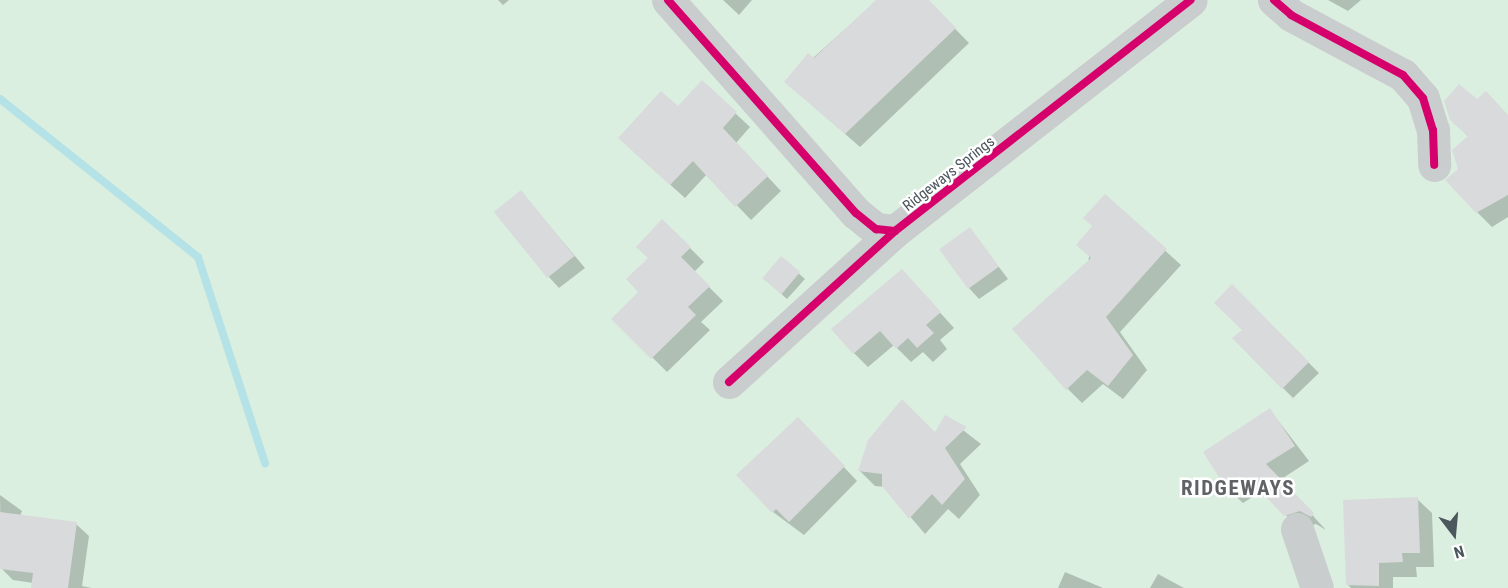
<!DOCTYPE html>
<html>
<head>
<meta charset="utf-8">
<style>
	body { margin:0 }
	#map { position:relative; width:1508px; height:588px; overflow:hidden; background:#f3f3f3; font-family:"Roboto Condensed",sans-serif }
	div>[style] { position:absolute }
	.green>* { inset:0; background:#dbefe0; transform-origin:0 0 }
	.shadow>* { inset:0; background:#0003 }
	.stream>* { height:8px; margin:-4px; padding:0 4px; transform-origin:4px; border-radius:4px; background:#b5e2e7 }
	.building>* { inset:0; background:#d9dadb; transform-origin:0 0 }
	.minor>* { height:33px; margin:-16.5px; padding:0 16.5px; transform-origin:16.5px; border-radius:16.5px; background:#cacdce }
	.cycleway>* { height:8px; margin:-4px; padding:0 4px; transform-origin:4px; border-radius:4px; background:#d6006c }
	span { translate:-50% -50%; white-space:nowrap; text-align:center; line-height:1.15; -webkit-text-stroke:5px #fff; paint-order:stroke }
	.street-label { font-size:15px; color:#4c565d }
	.district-label { font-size:21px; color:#5f6366; font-weight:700; letter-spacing:1.5px }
	.north { position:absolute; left:1424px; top:504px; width:60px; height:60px; -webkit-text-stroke:4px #fff; paint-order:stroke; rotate:164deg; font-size:16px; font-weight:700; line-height:24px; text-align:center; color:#4c565d }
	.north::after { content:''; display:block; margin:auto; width:21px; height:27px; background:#4c565d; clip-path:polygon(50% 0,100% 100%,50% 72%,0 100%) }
</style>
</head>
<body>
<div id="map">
	<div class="green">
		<i style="left:0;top:0;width:1508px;height:588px"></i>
	</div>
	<div class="shadow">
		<i style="clip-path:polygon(498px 0,509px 0,503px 5px)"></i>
		<i style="clip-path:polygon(723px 0,752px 0,739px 15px)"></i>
		<i style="clip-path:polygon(878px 0,927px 0,969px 43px,860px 147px,786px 82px)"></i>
		<i style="clip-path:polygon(1328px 0,1361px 0,1348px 11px)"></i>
		<i style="clip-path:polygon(702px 82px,750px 127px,736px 143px,781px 191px,751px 220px,707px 174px,685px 198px,634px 152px)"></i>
		<i style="clip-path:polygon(1477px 101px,1508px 116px,1508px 217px,1492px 227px,1477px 212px,1460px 169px,1469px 137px,1451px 120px)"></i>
		<i style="clip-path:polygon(521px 192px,585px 268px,559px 288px,549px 277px)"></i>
		<i style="clip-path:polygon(1105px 196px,1181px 265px,1120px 332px,1147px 370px,1123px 399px,1103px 384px,1082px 403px,1067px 388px,1094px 227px)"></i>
		<i style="clip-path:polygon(970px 229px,1008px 279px,979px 299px,969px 288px)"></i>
		<i style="clip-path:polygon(690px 248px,704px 262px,694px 272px,723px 301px,701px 322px,710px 330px,667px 372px,614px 319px,641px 292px,650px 258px)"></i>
		<i style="clip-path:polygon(781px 258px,805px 279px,787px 299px,769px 283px)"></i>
		<i style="clip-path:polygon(916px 286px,954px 328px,940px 340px,947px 349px,933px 362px,923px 352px,911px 362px,894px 345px,868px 367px,854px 353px)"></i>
		<i style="clip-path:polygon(1232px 286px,1319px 373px,1293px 398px,1234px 339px,1244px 330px)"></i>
		<i style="clip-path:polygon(1270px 410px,1309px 461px,1280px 480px,1326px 530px,1316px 524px,1300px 529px,1262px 491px,1243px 503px,1228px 489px)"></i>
		<i style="clip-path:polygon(946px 417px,981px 444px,960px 464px,980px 495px,959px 519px,948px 509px,925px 534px,885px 487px,875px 486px,860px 471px,936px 434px)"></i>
		<i style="clip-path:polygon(812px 433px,857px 481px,804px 535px,773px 512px)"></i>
		<i style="clip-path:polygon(0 495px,22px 511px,20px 516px,76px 524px,89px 536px,82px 586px,92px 588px,32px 588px,33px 583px,13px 580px,1px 568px)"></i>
		<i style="clip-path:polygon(1417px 499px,1432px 513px,1434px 567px,1416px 567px,1417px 577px,1393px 577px,1393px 588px,1351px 588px,1348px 585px)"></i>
		<i style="clip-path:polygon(1065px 572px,1103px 588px,1058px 588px)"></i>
		<i style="clip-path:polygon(1158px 574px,1184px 588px,1150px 588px)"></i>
	</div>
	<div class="stream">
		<i style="left:0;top:99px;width:253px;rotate:38.6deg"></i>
		<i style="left:198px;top:257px;width:217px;rotate:72deg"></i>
	</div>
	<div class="building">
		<i style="clip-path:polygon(876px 0,929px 0,956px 28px,845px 134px,784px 82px,808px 53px,814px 58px)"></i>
		<i style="clip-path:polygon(702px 80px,737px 112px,723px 128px,768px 176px,735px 207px,693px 161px,670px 185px,618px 138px,661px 91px,678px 106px)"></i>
		<i style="clip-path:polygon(1459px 84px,1477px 99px,1486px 91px,1508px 115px,1508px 195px,1476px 213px,1445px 180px,1458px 169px,1452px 150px,1468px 136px,1450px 120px,1444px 101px)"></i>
		<i style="left:521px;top:190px;width:85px;height:35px;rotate:51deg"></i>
		<i style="clip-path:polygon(1105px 194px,1167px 249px,1106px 317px,1133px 355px,1108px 386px,1087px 370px,1066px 390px,1012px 329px,1091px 258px,1076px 245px,1092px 226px,1083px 218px)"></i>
		<i style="clip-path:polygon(662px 219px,691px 247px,681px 257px,710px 286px,688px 307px,696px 315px,651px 359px,611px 319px,638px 292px,626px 279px,648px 258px,636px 247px)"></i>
		<i style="left:970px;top:227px;width:49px;height:38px;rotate:54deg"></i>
		<i style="left:781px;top:256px;width:25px;height:29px;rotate:40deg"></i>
		<i style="clip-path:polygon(902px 269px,941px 312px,926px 325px,934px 333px,917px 348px,908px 338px,896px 349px,880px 331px,853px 354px,831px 329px)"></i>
		<i style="clip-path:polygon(1232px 284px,1309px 362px,1282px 389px,1232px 338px,1242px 330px,1214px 303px)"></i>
		<i style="clip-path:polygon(902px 399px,935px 432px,945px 415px,967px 427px,945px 448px,965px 479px,942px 505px,932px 494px,909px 519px,882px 486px,882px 474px,858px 471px,868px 440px)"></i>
		<i style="clip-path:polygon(1270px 408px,1295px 446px,1266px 464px,1314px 513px,1311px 517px,1300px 511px,1284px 516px,1247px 477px,1227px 490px,1203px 452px)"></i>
		<i style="clip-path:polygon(798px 417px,845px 466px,789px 522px,776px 509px,772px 513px,736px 475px)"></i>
		<i style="clip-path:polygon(1418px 497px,1420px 553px,1402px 553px,1403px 562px,1379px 563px,1379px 586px,1346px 585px,1343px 500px)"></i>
		<i style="clip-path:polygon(0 512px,77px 522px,68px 588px,31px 588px,33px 573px,0 569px)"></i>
	</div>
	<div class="minor">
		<i style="left:668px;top:0;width:284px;rotate:48.6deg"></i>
		<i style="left:856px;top:213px;width:26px;rotate:39deg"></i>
		<i style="left:876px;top:229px;width:19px;rotate:6deg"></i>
		<i style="left:1274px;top:0;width:23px;rotate:41deg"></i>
		<i style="left:1291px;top:15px;width:127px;rotate:28.2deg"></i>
		<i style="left:1403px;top:75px;width:30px;rotate:49deg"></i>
		<i style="left:1423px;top:98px;width:34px;rotate:73deg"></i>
		<i style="left:1433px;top:130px;width:35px;rotate:88deg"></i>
		<i style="left:729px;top:382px;width:224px;rotate:-42.3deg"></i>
		<i style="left:895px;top:231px;width:375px;rotate:-38deg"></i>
		<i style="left:1297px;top:529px;width:62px;rotate:71.3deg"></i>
	</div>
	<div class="cycleway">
		<i style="left:668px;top:0;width:284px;rotate:48.6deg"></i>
		<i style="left:856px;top:213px;width:26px;rotate:39deg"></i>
		<i style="left:876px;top:229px;width:19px;rotate:6deg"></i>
		<i style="left:1274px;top:0;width:23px;rotate:41deg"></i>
		<i style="left:1291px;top:15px;width:127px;rotate:28.2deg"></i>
		<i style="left:1403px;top:75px;width:30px;rotate:49deg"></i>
		<i style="left:1423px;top:98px;width:34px;rotate:73deg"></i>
		<i style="left:1433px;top:130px;width:35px;rotate:88deg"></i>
		<i style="left:729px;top:382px;width:224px;rotate:-42.3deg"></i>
		<i style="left:895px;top:231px;width:375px;rotate:-38deg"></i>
	</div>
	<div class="street-label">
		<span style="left:949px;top:174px;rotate:-38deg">Ridgeways Springs</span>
	</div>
	<div class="district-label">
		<span style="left:1238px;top:488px">RIDGEWAYS</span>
	</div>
	<div class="north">N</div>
</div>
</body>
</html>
